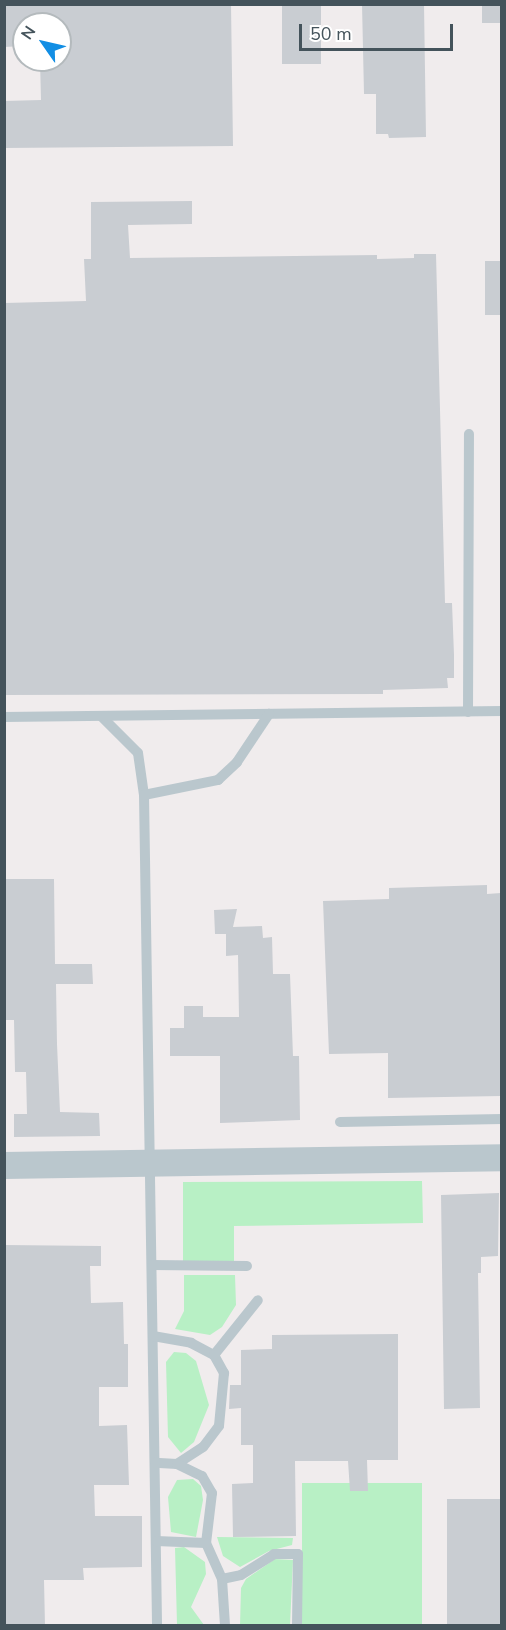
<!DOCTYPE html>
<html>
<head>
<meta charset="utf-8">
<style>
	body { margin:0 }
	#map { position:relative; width:506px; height:1630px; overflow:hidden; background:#f0eced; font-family:"Nunito Sans",sans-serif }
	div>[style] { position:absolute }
	.green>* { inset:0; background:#b8f0c5; transform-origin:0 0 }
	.building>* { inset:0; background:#c9cdd2; transform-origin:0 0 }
	.service>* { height:10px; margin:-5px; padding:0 5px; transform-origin:5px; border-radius:5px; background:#bac7cd }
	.tertiary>* { height:27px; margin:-13.5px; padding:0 13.5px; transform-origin:13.5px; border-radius:13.5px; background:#bac7cd }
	span { translate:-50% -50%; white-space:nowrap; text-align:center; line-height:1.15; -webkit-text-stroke:4.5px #fff; paint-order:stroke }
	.frame { position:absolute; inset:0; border:6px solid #44535b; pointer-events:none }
	.north { position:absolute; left:12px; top:12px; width:60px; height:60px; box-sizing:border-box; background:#fff; border:2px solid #b4babd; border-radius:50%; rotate:304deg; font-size:16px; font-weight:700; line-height:24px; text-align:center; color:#44535b }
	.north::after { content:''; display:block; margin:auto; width:21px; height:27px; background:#128ee4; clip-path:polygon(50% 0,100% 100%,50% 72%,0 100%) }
	.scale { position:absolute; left:299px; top:24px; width:154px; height:27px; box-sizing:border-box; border:3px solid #44535b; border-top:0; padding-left:8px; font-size:18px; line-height:21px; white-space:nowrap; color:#44535b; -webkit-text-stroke:4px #fff; paint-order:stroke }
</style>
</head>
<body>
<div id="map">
	<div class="green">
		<i style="clip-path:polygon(422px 1181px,423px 1223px,234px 1226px,234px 1261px,183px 1262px,183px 1182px)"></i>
		<i style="clip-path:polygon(184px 1275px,235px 1275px,236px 1305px,222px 1327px,210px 1335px,175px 1329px,184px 1311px)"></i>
		<i style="clip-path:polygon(174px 1352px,186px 1353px,196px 1361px,209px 1405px,194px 1442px,181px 1453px,168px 1437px,166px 1362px)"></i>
		<i style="clip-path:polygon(193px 1479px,201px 1486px,203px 1500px,196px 1537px,171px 1532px,168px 1497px,177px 1480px)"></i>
		<i style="left:422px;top:1483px;width:142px;height:120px;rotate:90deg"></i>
		<i style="clip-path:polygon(217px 1537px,293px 1538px,292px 1545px,269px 1551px,240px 1567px,223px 1556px)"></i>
		<i style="clip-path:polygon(184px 1547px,205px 1562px,206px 1574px,191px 1607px,204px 1625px,177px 1625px,175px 1548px)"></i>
		<i style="clip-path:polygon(275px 1559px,293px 1560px,290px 1625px,240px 1626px,241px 1588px,246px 1579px)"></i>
	</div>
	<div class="building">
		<i style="clip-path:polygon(4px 4px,231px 4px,233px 146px,4px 148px,4px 101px,41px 100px,40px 60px,60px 60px,60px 24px,24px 24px,24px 46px,4px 47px)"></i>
		<i style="left:282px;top:4px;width:39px;height:60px"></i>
		<i style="clip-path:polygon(362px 4px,424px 4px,426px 137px,389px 138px,388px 134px,376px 134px,376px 94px,364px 94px)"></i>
		<i style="left:482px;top:4px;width:19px;height:19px"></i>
		<i style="clip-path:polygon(192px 201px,192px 224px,128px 225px,130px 258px,377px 255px,377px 259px,414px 258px,414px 254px,436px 254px,445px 603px,452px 603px,454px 655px,454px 678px,447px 678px,448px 688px,383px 690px,383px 694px,4px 695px,4px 303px,86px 301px,84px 259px,91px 259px,91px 202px)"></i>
		<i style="left:501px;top:261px;width:54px;height:16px;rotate:90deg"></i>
		<i style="clip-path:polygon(4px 879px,54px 879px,55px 964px,92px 964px,93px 984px,56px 984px,57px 1044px,60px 1112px,99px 1113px,100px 1136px,14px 1137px,14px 1114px,27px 1114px,26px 1072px,15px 1072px,14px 1020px,4px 1020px)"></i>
		<i style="clip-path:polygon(487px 885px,487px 894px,501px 893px,501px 1096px,388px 1098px,388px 1053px,329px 1054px,323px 901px,389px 899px,389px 888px)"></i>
		<i style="clip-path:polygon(237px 909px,233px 927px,262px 926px,263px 938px,272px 937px,273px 974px,290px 974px,293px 1056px,299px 1056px,300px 1120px,220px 1123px,220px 1056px,170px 1056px,170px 1028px,184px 1028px,184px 1006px,203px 1006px,203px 1017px,239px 1017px,238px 955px,226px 956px,226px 934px,215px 934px,214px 910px)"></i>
		<i style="clip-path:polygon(499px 1193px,498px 1256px,481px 1257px,481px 1273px,478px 1273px,480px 1408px,444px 1409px,441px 1195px)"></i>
		<i style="clip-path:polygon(4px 1245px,101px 1246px,101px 1266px,90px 1266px,91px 1303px,123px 1302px,124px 1344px,128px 1344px,128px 1387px,99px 1387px,99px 1426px,127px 1425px,129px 1485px,94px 1485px,95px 1516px,142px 1516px,142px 1567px,83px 1568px,84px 1580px,44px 1580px,45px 1626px,4px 1626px)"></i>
		<i style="clip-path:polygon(398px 1334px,398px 1460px,367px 1460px,368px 1491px,350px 1491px,348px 1461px,295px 1461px,296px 1536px,233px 1537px,232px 1484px,253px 1483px,253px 1445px,241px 1445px,241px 1408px,229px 1409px,230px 1385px,241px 1385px,241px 1350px,272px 1349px,272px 1335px)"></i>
		<i style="left:501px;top:1499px;width:127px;height:54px;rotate:90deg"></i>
	</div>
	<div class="service">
		<i style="left:468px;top:712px;width:278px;rotate:-89.8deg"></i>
		<i style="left:101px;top:716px;width:52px;rotate:45deg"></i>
		<i style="left:138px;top:753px;width:42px;rotate:81.9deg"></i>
		<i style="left:144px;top:795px;width:831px;rotate:89.1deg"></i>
		<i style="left:4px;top:717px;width:498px;rotate:-0.7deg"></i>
		<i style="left:144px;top:795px;width:76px;rotate:-11.5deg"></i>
		<i style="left:218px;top:780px;width:26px;rotate:-43deg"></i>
		<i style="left:237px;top:762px;width:58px;rotate:-56.3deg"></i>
		<i style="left:340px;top:1122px;width:162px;rotate:-1.1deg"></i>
		<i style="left:152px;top:1265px;width:95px;rotate:0.6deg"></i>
		<i style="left:153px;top:1336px;width:39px;rotate:10deg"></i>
		<i style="left:191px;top:1343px;width:26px;rotate:28deg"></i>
		<i style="left:214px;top:1355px;width:21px;rotate:61deg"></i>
		<i style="left:224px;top:1373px;width:53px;rotate:95.4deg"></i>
		<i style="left:219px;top:1426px;width:26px;rotate:127deg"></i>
		<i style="left:203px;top:1447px;width:31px;rotate:147deg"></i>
		<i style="left:177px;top:1464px;width:22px;rotate:-177deg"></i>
		<i style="left:214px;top:1355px;width:70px;rotate:-51.3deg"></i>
		<i style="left:177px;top:1464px;width:28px;rotate:26deg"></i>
		<i style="left:202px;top:1476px;width:20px;rotate:60deg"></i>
		<i style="left:212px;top:1493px;width:50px;rotate:96.8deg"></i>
		<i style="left:206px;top:1543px;width:39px;rotate:66deg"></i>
		<i style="left:222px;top:1579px;width:47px;rotate:86.3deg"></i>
		<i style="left:156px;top:1541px;width:50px;rotate:2.3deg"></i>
		<i style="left:222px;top:1579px;width:19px;rotate:-12deg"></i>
		<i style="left:241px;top:1575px;width:39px;rotate:-32deg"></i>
		<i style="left:274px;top:1554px;width:24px"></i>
		<i style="left:298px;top:1554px;width:72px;rotate:90.8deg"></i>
	</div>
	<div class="tertiary">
		<i style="left:4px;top:1165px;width:498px;rotate:-0.9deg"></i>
	</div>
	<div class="frame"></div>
	<div class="north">N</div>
	<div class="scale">50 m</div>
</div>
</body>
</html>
